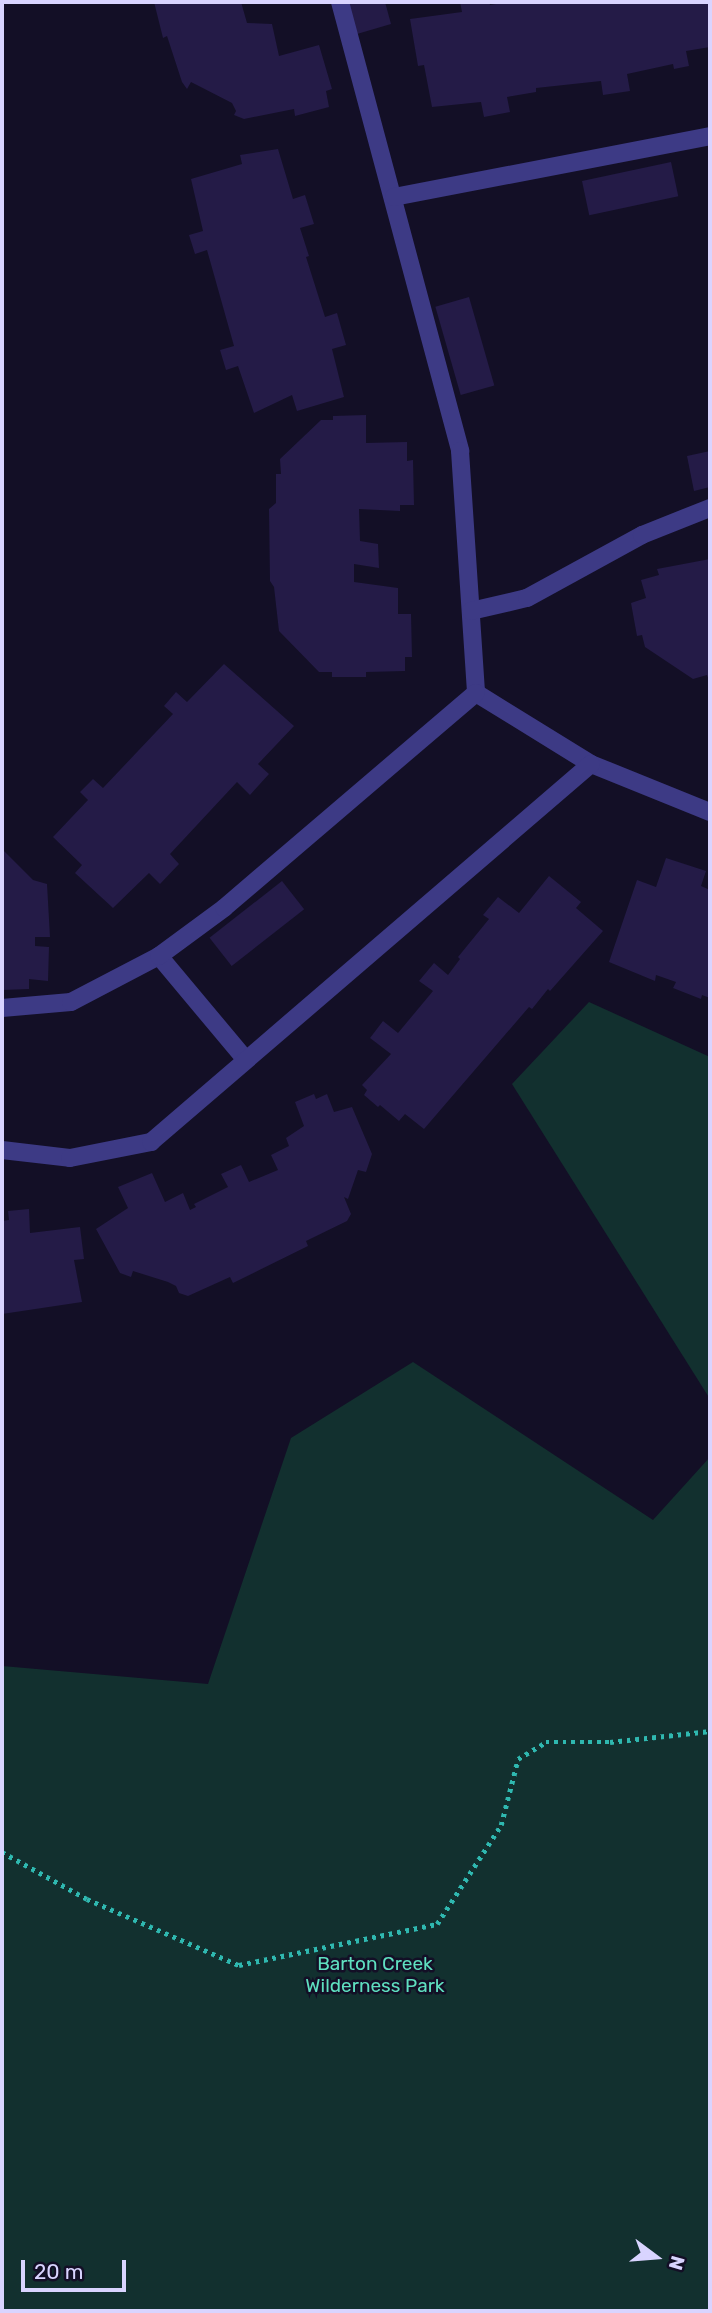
<!DOCTYPE html>
<html>
<head>
<meta charset="utf-8">
<style>
	body { margin:0 }
	#map { position:relative; width:712px; height:2313px; overflow:hidden; background:#130f26; font-family:Rubik,sans-serif }
	div>[style] { position:absolute }
	.green>* { inset:0; background:#12302f }
	.building>* { inset:0; background:#241b47; transform-origin:0 0 }
	.path>* { height:4.5px; margin-top:-2.25px; transform-origin:0; background:repeating-linear-gradient(90deg,#2fb8b0 0 3.5px,transparent 0 8.5px) }
	.lane>* { height:18px; margin:-9px; padding:0 9px; transform-origin:9px; border-radius:9px; background:#3d3a85 }
	span { translate:-50% -50%; white-space:nowrap; text-align:center; line-height:1.15; -webkit-text-stroke:5px #130f26; paint-order:stroke }
	.park-label { font-size:19px; color:#5fe0c0 }
	.frame { position:absolute; inset:0; border:4px solid #d9d4ff; pointer-events:none }
	.north { position:absolute; left:621px; top:2222px; width:70px; height:70px; -webkit-text-stroke:5px #130f26; paint-order:stroke; rotate:106deg; font-size:19px; font-weight:700; line-height:28px; text-align:center; color:#d9d4ff }
	.north::after { content:''; display:block; margin:auto; width:24px; height:32px; background:#d9d4ff; clip-path:polygon(50% 0,100% 100%,50% 72%,0 100%) }
	.scale { position:absolute; left:21px; top:2260px; width:105px; height:32px; box-sizing:border-box; border:4px solid #d9d4ff; border-top:0; padding-left:9px; font-size:21px; line-height:24px; white-space:nowrap; color:#d9d4ff; -webkit-text-stroke:5px #130f26; paint-order:stroke }
</style>
</head>
<body>
<div id="map">
	<div class="green">
		<i style="clip-path:polygon(589px 1002px,710px 1057px,710px 1399px,512px 1084px)"></i>
		<i style="clip-path:polygon(413px 1362px,653px 1520px,710px 1457px,710px 2311px,2px 2311px,2px 1666px,208px 1684px,291px 1438px)"></i>
	</div>
	<div class="building">
		<i style="clip-path:polygon(154px 2px,241px 2px,247px 23px,272px 24px,279px 56px,319px 45px,332px 89px,326px 91px,329px 107px,295px 116px,294px 109px,244px 119px,234px 115px,236px 111px,232px 103px,191px 82px,187px 89px,182px 82px,167px 36px,163px 38px)"></i>
		<i style="clip-path:polygon(347px 2px,385px 2px,391px 24px,357px 34px)"></i>
		<i style="clip-path:polygon(460px 2px,489px 2px,490px 5px,507px 2px,709px 2px,710px 47px,686px 51px,689px 66px,674px 69px,673px 64px,627px 74px,630px 91px,603px 95px,601px 81px,536px 88px,536px 92px,507px 97px,510px 112px,484px 117px,481px 102px,432px 107px,424px 65px,418px 66px,410px 19px,462px 12px)"></i>
		<i style="clip-path:polygon(278px 149px,293px 199px,305px 195px,314px 224px,300px 228px,309px 256px,306px 257px,325px 317px,337px 313px,346px 345px,332px 349px,344px 397px,297px 411px,292px 395px,254px 413px,238px 366px,226px 370px,220px 350px,234px 346px,207px 250px,195px 254px,189px 235px,203px 231px,191px 179px,242px 164px,240px 155px)"></i>
		<i style="left:671px;top:162px;width:35px;height:91px;rotate:78deg"></i>
		<i style="left:469px;top:297px;width:92px;height:35px;rotate:74deg"></i>
		<i style="clip-path:polygon(366px 415px,366px 443px,407px 442px,407px 461px,413px 460px,414px 505px,400px 505px,400px 511px,359px 509px,360px 541px,378px 544px,379px 568px,354px 564px,354px 582px,398px 588px,398px 614px,411px 614px,412px 657px,405px 657px,405px 671px,366px 672px,366px 677px,332px 677px,332px 672px,319px 672px,279px 631px,274px 587px,270px 581px,269px 509px,276px 503px,276px 474px,281px 474px,280px 459px,321px 420px,333px 420px,333px 416px)"></i>
		<i style="clip-path:polygon(710px 451px,710px 487px,694px 491px,687px 456px)"></i>
		<i style="clip-path:polygon(710px 559px,710px 683px,707px 675px,693px 679px,645px 647px,642px 635px,637px 636px,631px 603px,646px 598px,641px 580px,659px 575px,657px 569px)"></i>
		<i style="clip-path:polygon(224px 664px,294px 726px,258px 764px,269px 774px,250px 795px,237px 782px,170px 854px,179px 864px,160px 884px,149px 873px,113px 908px,75px 873px,82px 865px,53px 837px,88px 800px,80px 792px,93px 779px,103px 788px,173px 714px,164px 706px,176px 692px,187px 702px)"></i>
		<i style="clip-path:polygon(2px 849px,33px 880px,47px 884px,50px 937px,35px 937px,35px 946px,49px 947px,48px 981px,29px 979px,29px 989px,2px 990px)"></i>
		<i style="clip-path:polygon(666px 858px,706px 871px,701px 886px,710px 890px,710px 998px,702px 995px,701px 999px,673px 988px,676px 982px,656px 975px,655px 981px,609px 962px,637px 880px,656px 887px)"></i>
		<i style="clip-path:polygon(549px 876px,581px 902px,576px 908px,603px 931px,550px 991px,548px 989px,532px 1009px,529px 1007px,424px 1129px,405px 1114px,399px 1121px,380px 1105px,378px 1107px,364px 1095px,367px 1090px,362px 1085px,391px 1054px,370px 1038px,383px 1021px,398px 1033px,433px 991px,419px 981px,434px 963px,448px 975px,460px 959px,458px 957px,489px 919px,483px 915px,498px 897px,519px 913px)"></i>
		<i style="left:282px;top:881px;width:36px;height:92px;rotate:52deg"></i>
		<i style="clip-path:polygon(314px 1094px,316px 1099px,327px 1094px,334px 1112px,352px 1107px,372px 1154px,366px 1172px,358px 1170px,348px 1199px,344px 1197px,351px 1214px,347px 1221px,306px 1241px,308px 1246px,233px 1283px,230px 1277px,188px 1296px,179px 1293px,176px 1286px,168px 1282px,133px 1271px,131px 1277px,120px 1273px,96px 1229px,128px 1208px,118px 1187px,152px 1173px,165px 1202px,183px 1193px,190px 1210px,196px 1207px,194px 1204px,228px 1187px,221px 1174px,241px 1165px,249px 1182px,278px 1170px,271px 1155px,289px 1146px,286px 1138px,304px 1126px,295px 1102px)"></i>
		<i style="clip-path:polygon(29px 1209px,30px 1233px,80px 1227px,84px 1259px,74px 1260px,82px 1302px,2px 1314px,2px 1221px,9px 1220px,8px 1211px)"></i>
	</div>
	<div class="path">
		<i style="left:2px;top:1852px;width:97px;rotate:28.9deg"></i>
		<i style="left:87px;top:1899px;width:166px;rotate:23.5deg"></i>
		<i style="left:239px;top:1965px;width:202px;rotate:-11.7deg"></i>
		<i style="left:437px;top:1924px;width:118px;rotate:-57.1deg"></i>
		<i style="left:501px;top:1825px;width:68px;rotate:-75.6deg"></i>
		<i style="left:518px;top:1759px;width:33px;rotate:-31deg"></i>
		<i style="left:546px;top:1742px;width:64px"></i>
		<i style="left:610px;top:1742px;width:101px;rotate:-6.3deg"></i>
	</div>
	<div class="lane">
		<i style="left:340px;top:2px;width:465px;rotate:75deg"></i>
		<i style="left:460px;top:451px;width:243px;rotate:86.2deg"></i>
		<i style="left:394px;top:197px;width:322px;rotate:-10.9deg"></i>
		<i style="left:471px;top:611px;width:57px;rotate:-13.1deg"></i>
		<i style="left:527px;top:598px;width:131px;rotate:-28.7deg"></i>
		<i style="left:642px;top:535px;width:73px;rotate:-21.7deg"></i>
		<i style="left:476px;top:693px;width:135px;rotate:31.7deg"></i>
		<i style="left:591px;top:764px;width:128px;rotate:22deg"></i>
		<i style="left:159px;top:956px;width:134px;rotate:50.1deg"></i>
		<i style="left:2px;top:1008px;width:69px;rotate:-5deg"></i>
		<i style="left:71px;top:1002px;width:99px;rotate:-27.6deg"></i>
		<i style="left:159px;top:956px;width:81px;rotate:-36.4deg"></i>
		<i style="left:224px;top:908px;width:331px;rotate:-40.5deg"></i>
		<i style="left:2px;top:1150px;width:68px;rotate:6.7deg"></i>
		<i style="left:70px;top:1158px;width:83px;rotate:-11.2deg"></i>
		<i style="left:151px;top:1142px;width:580px;rotate:-40.67deg"></i>
	</div>
	<div class="park-label">
		<span style="left:375px;top:1975px">Barton Creek<br>Wilderness Park</span>
	</div>
	<div class="frame"></div>
	<div class="north">N</div>
	<div class="scale">20 m</div>
</div>
</body>
</html>
